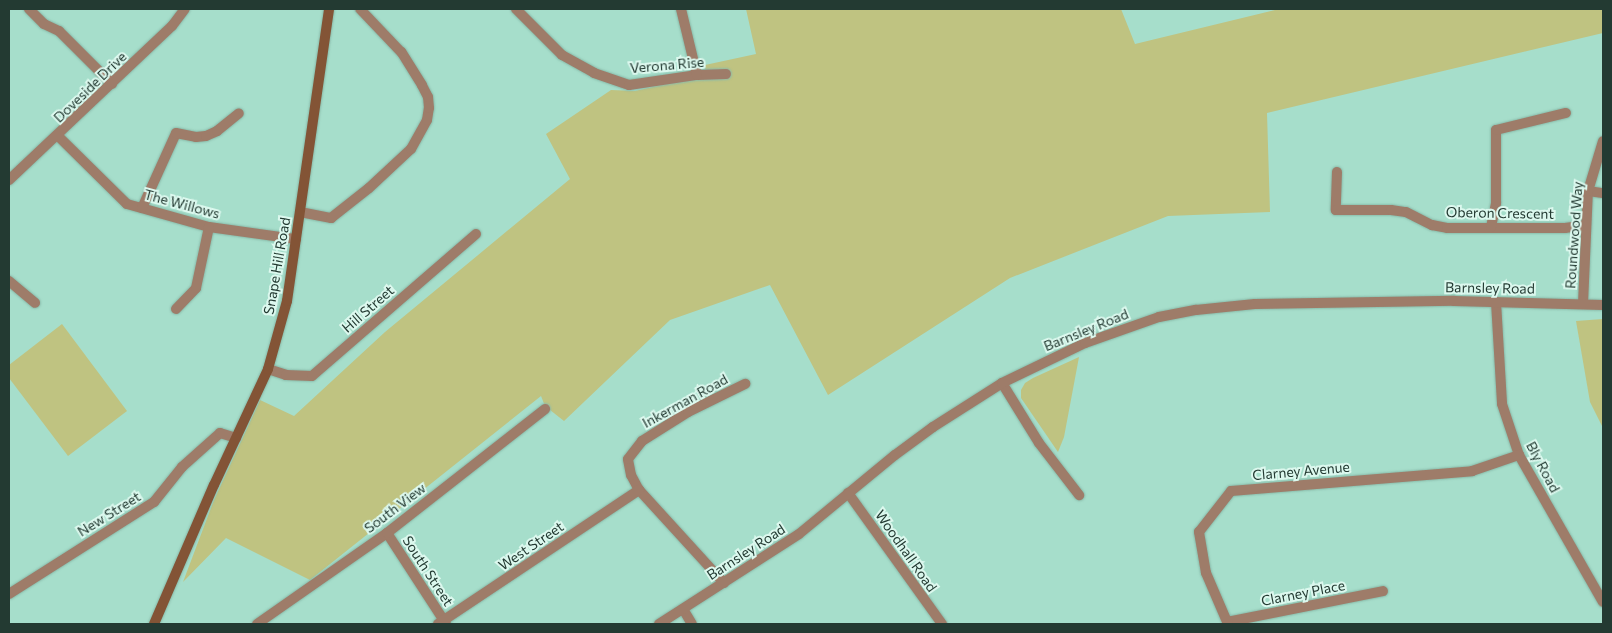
<!DOCTYPE html>
<html>
<head>
<meta charset="utf-8">
<style>
	body { margin:0 }
	#map { position:relative; width:1612px; height:633px; overflow:hidden; background:#a6decb; font-family:Commissioner,sans-serif }
	div>[style] { position:absolute }
	.green>* { inset:0; background:#bfc381 }
	.roads { filter:drop-shadow(0 0 1px #89baa9) drop-shadow(0 0 1px #89baa9) }
	.minor>* { height:10px; margin:-5px; padding:0 5px; transform-origin:5px; border-radius:5px; background:#9e7c69 }
	.tertiary>* { height:10px; margin:-5px; padding:0 5px; transform-origin:5px; border-radius:5px; background:#9e7c69 }
	.secondary>* { height:10px; margin:-5px; padding:0 5px; transform-origin:5px; border-radius:5px; background:#835436 }
	span { translate:-50% -50%; white-space:nowrap; text-align:center; line-height:1.15; -webkit-text-stroke:4px #dcf8ee; paint-order:stroke }
	.street-label { font-size:14px; color:#233a32 }
	.frame { position:absolute; inset:0; border:10px solid #233a32; pointer-events:none }
</style>
</head>
<body>
<div id="map">
	<div class="green">
		<i style="clip-path:polygon(746px 9px,1121px 9px,1135px 44px,1279px 9px,1603px 9px,1603px 33px,1267px 113px,1270px 212px,1168px 216px,1010px 278px,828px 395px,770px 285px,670px 320px,564px 421px,545px 406px,541px 396px,310px 580px,226px 538px,183px 582px,214px 500px,260px 400px,294px 416px,385px 332px,570px 179px,546px 134px,611px 90px,635px 91px,706px 75px,705px 65px,756px 54px)"></i>
		<i style="clip-path:polygon(1603px 319px,1603px 428px,1590px 402px,1576px 321px)"></i>
		<i style="clip-path:polygon(62px 324px,127px 411px,68px 456px,9px 378px,9px 365px)"></i>
		<i style="clip-path:polygon(1079px 357px,1064px 437px,1058px 452px,1021px 398px,1021px 390px,1025px 383px,1033px 378px)"></i>
	</div>
	<div class="roads">
		<div class="minor">
			<i style="left:29px;top:9px;width:21px;rotate:45deg"></i>
			<i style="left:44px;top:24px;width:17px;rotate:25deg"></i>
			<i style="left:59px;top:31px;width:75px;rotate:45deg"></i>
			<i style="left:516px;top:9px;width:65px;rotate:45deg"></i>
			<i style="left:562px;top:55px;width:37px;rotate:29deg"></i>
			<i style="left:594px;top:73px;width:37px;rotate:19deg"></i>
			<i style="left:629px;top:85px;width:69px;rotate:-8.4deg"></i>
			<i style="left:697px;top:75px;width:29px;rotate:-2deg"></i>
			<i style="left:681px;top:9px;width:68px;rotate:76.4deg"></i>
			<i style="left:58px;top:136px;width:97px;rotate:44.6deg"></i>
			<i style="left:127px;top:204px;width:85px;rotate:15.7deg"></i>
			<i style="left:209px;top:227px;width:88px;rotate:7.9deg"></i>
			<i style="left:1337px;top:172px;width:38px;rotate:92deg"></i>
			<i style="left:1336px;top:210px;width:55px"></i>
			<i style="left:1391px;top:210px;width:15px;rotate:8deg"></i>
			<i style="left:1406px;top:212px;width:29px;rotate:27deg"></i>
			<i style="left:1432px;top:225px;width:15px;rotate:11deg"></i>
			<i style="left:1447px;top:228px;width:118px"></i>
			<i style="left:1565px;top:228px;width:21px;rotate:-8deg"></i>
			<i style="left:9px;top:180px;width:224px;rotate:-43.4deg"></i>
			<i style="left:172px;top:26px;width:21px;rotate:-53deg"></i>
			<i style="left:1588px;top:191px;width:15px;rotate:8deg"></i>
			<i style="left:142px;top:208px;width:82px;rotate:-65.6deg"></i>
			<i style="left:176px;top:133px;width:20px;rotate:11deg"></i>
			<i style="left:196px;top:137px;width:10px;rotate:-6deg"></i>
			<i style="left:206px;top:136px;width:12px;rotate:-24deg"></i>
			<i style="left:217px;top:131px;width:28px;rotate:-39deg"></i>
			<i style="left:300px;top:212px;width:32px;rotate:11deg"></i>
			<i style="left:331px;top:218px;width:48px;rotate:-38.3deg"></i>
			<i style="left:369px;top:188px;width:57px;rotate:-42.9deg"></i>
			<i style="left:411px;top:149px;width:33px;rotate:-61deg"></i>
			<i style="left:427px;top:120px;width:12px;rotate:-81deg"></i>
			<i style="left:429px;top:108px;width:11px;rotate:-95deg"></i>
			<i style="left:428px;top:97px;width:13px;rotate:-117deg"></i>
			<i style="left:422px;top:85px;width:39px;rotate:-122deg"></i>
			<i style="left:401px;top:52px;width:59px;rotate:-133.6deg"></i>
			<i style="left:1491px;top:227px;width:25px;rotate:-78deg"></i>
			<i style="left:1496px;top:203px;width:73px;rotate:-90deg"></i>
			<i style="left:1496px;top:130px;width:72px;rotate:-13.7deg"></i>
			<i style="left:9px;top:281px;width:34px;rotate:40deg"></i>
			<i style="left:1496px;top:302px;width:102px;rotate:86.6deg"></i>
			<i style="left:1502px;top:404px;width:54px;rotate:71.6deg"></i>
			<i style="left:1519px;top:455px;width:169px;rotate:60.3deg"></i>
			<i style="left:176px;top:309px;width:29px;rotate:-46deg"></i>
			<i style="left:196px;top:288px;width:62px;rotate:-78deg"></i>
			<i style="left:268px;top:369px;width:19px;rotate:18deg"></i>
			<i style="left:286px;top:375px;width:26px;rotate:2deg"></i>
			<i style="left:312px;top:376px;width:217px;rotate:-40.9deg"></i>
			<i style="left:1002px;top:383px;width:70px;rotate:58.3deg"></i>
			<i style="left:1039px;top:443px;width:66px;rotate:52.4deg"></i>
			<i style="left:848px;top:493px;width:161px;rotate:54.3deg"></i>
			<i style="left:387px;top:533px;width:108px;rotate:57deg"></i>
			<i style="left:724px;top:583px;width:126px;rotate:-132.4deg"></i>
			<i style="left:639px;top:490px;width:17px;rotate:-118deg"></i>
			<i style="left:631px;top:475px;width:16px;rotate:-101deg"></i>
			<i style="left:628px;top:459px;width:23px;rotate:-52deg"></i>
			<i style="left:642px;top:441px;width:54px;rotate:-32.2deg"></i>
			<i style="left:688px;top:412px;width:64px;rotate:-26.2deg"></i>
			<i style="left:9px;top:594px;width:172px;rotate:-32.4deg"></i>
			<i style="left:154px;top:502px;width:45px;rotate:-51.3deg"></i>
			<i style="left:182px;top:467px;width:51px;rotate:-41.8deg"></i>
			<i style="left:220px;top:433px;width:17px;rotate:17deg"></i>
			<i style="left:683px;top:609px;width:17px;rotate:59deg"></i>
			<i style="left:1227px;top:622px;width:159px;rotate:-11.2deg"></i>
			<i style="left:257px;top:624px;width:159px;rotate:-35deg"></i>
			<i style="left:387px;top:533px;width:201px;rotate:-38.1deg"></i>
			<i style="left:438px;top:624px;width:242px;rotate:-33.7deg"></i>
			<i style="left:1228px;top:624px;width:56px;rotate:-113.3deg"></i>
			<i style="left:1206px;top:573px;width:42px;rotate:-99.7deg"></i>
			<i style="left:1199px;top:532px;width:52px;rotate:-52deg"></i>
			<i style="left:1231px;top:491px;width:242px;rotate:-4.7deg"></i>
			<i style="left:1472px;top:471px;width:50px;rotate:-18.8deg"></i>
		</div>
		<div class="tertiary">
			<i style="left:1583px;top:304px;width:113px;rotate:-87.5deg"></i>
			<i style="left:1588px;top:191px;width:52px;rotate:-73.3deg"></i>
			<i style="left:659px;top:624px;width:166px;rotate:-32.7deg"></i>
			<i style="left:799px;top:534px;width:124px;rotate:-39.5deg"></i>
			<i style="left:895px;top:455px;width:47px;rotate:-36.4deg"></i>
			<i style="left:933px;top:427px;width:82px;rotate:-32.5deg"></i>
			<i style="left:1002px;top:383px;width:92px;rotate:-25.7deg"></i>
			<i style="left:1085px;top:343px;width:78px;rotate:-19.4deg"></i>
			<i style="left:1159px;top:317px;width:38px;rotate:-11deg"></i>
			<i style="left:1196px;top:310px;width:59px;rotate:-5.8deg"></i>
			<i style="left:1255px;top:304px;width:199px;rotate:-0.9deg"></i>
			<i style="left:1454px;top:301px;width:149px;rotate:1.5deg"></i>
		</div>
		<div class="secondary">
			<i style="left:154px;top:624px;width:151px;rotate:-66.7deg"></i>
			<i style="left:214px;top:485px;width:128px;rotate:-65deg"></i>
			<i style="left:268px;top:369px;width:71px;rotate:-74.4deg"></i>
			<i style="left:287px;top:301px;width:295px;rotate:-81.8deg"></i>
		</div>
	</div>
	<div class="street-label">
		<span style="left:667px;top:65px;rotate:-5deg">Verona Rise</span>
		<span style="left:90px;top:87px;rotate:-44deg">Doveside Drive</span>
		<span style="left:182px;top:204px;rotate:15deg">The Willows</span>
		<span style="left:1500px;top:213px;rotate:1deg">Oberon Crescent</span>
		<span style="left:1574px;top:235px;rotate:-86deg">Roundwood Way</span>
		<span style="left:277px;top:266px;rotate:-80deg">Snape Hill Road</span>
		<span style="left:1490px;top:288px;rotate:1deg">Barnsley Road</span>
		<span style="left:368px;top:309px;rotate:-41deg">Hill Street</span>
		<span style="left:1086px;top:330px;rotate:-22deg">Barnsley Road</span>
		<span style="left:685px;top:401px;rotate:-29deg">Inkerman Road</span>
		<span style="left:1543px;top:467px;rotate:62deg">Bly Road</span>
		<span style="left:1301px;top:471px;rotate:-5deg">Clarney Avenue</span>
		<span style="left:395px;top:508px;rotate:-37deg">South View</span>
		<span style="left:109px;top:514px;rotate:-32deg">New Street</span>
		<span style="left:531px;top:546px;rotate:-34deg">West Street</span>
		<span style="left:906px;top:551px;rotate:55deg">Woodhall Road</span>
		<span style="left:746px;top:552px;rotate:-33deg">Barnsley Road</span>
		<span style="left:428px;top:571px;rotate:57deg">South Street</span>
		<span style="left:1303px;top:593px;rotate:-11deg">Clarney Place</span>
	</div>
	<div class="frame"></div>
</div>
</body>
</html>
